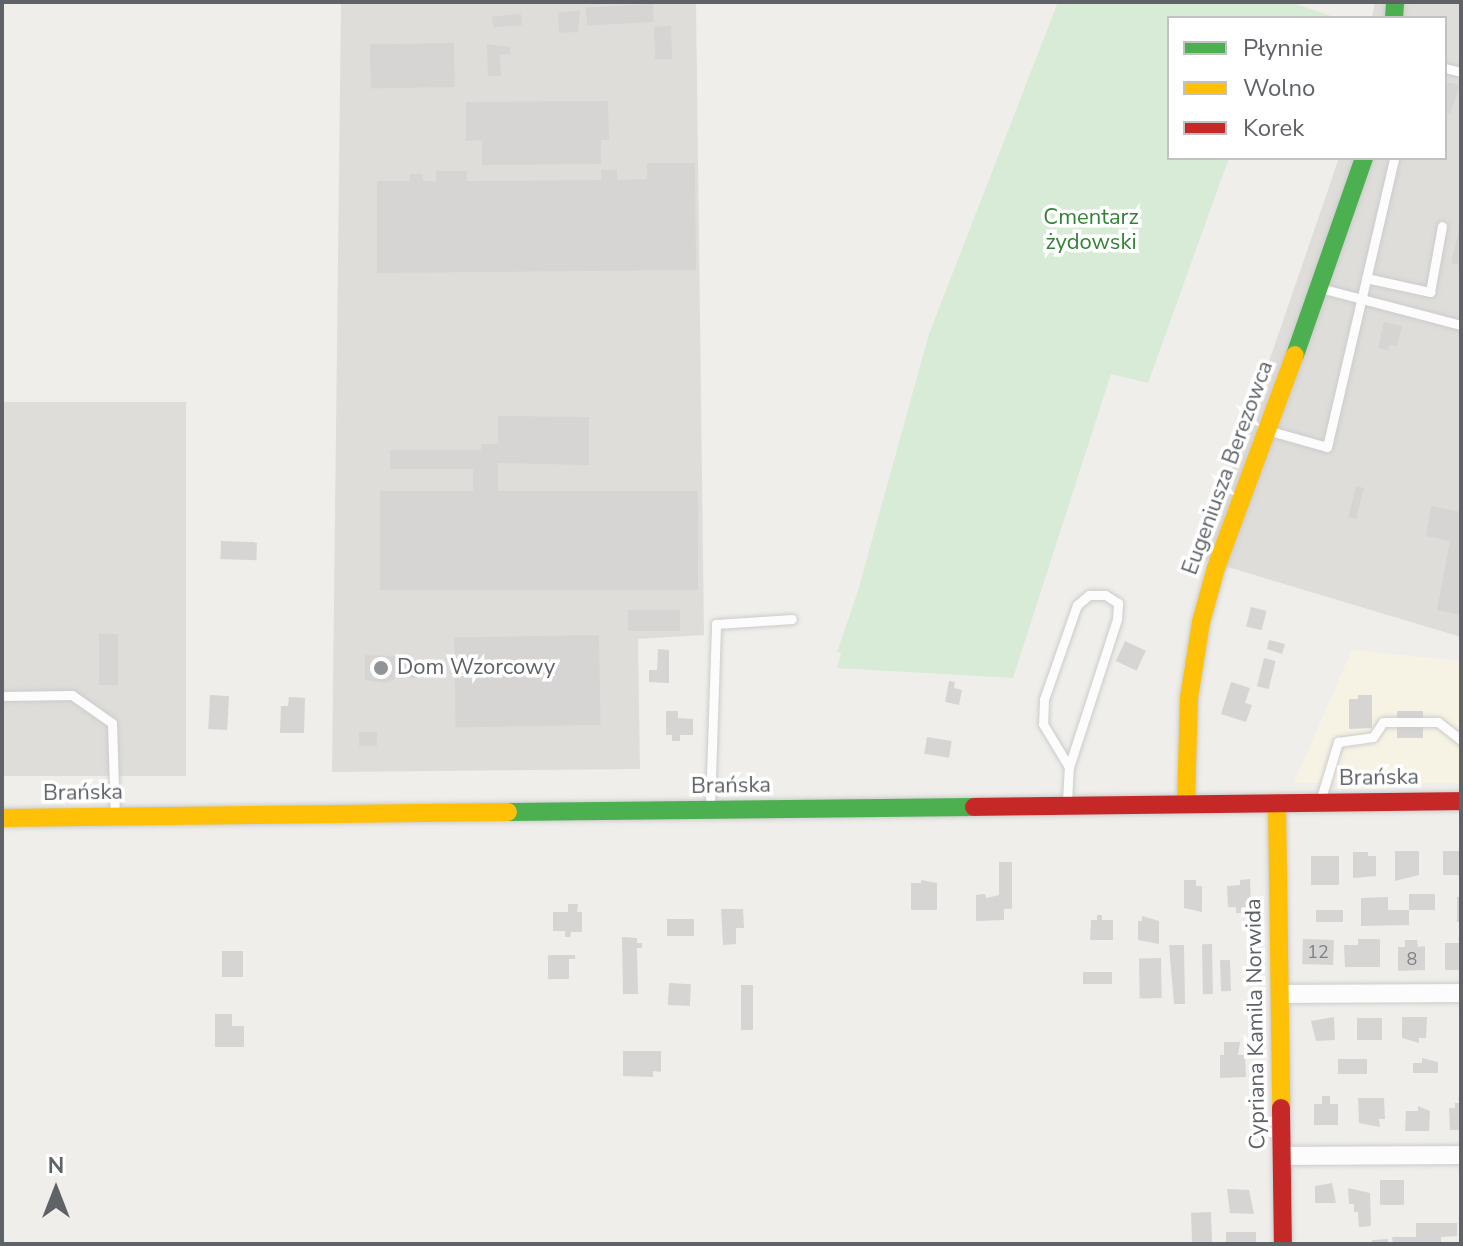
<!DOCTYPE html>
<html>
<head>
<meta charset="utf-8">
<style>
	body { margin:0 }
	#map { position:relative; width:1463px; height:1246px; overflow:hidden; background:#efeeea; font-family:"Nunito Sans",sans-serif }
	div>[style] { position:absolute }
	.commercial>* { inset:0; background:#f7f3e4 }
	.industrial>* { inset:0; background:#dfddda; transform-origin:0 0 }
	.green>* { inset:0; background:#d8ebd6 }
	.building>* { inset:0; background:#d6d5d3; transform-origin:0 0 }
	.roads { filter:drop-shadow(0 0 2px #cbcccc) drop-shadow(0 0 2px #cbcccc) }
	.lane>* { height:9px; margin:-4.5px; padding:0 4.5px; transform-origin:4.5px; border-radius:4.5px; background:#fdfcfc }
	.street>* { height:18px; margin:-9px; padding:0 9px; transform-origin:9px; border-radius:9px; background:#fdfcfc }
	.fast>* { height:18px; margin:-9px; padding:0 9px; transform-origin:9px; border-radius:9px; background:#4caf50 }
	.slow>* { height:18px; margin:-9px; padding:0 9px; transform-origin:9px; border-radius:9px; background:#ffc107 }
	.jam>* { height:18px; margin:-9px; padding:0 9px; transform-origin:9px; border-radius:9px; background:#c62828 }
	.dots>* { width:22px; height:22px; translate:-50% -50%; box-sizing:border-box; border:4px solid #fff; border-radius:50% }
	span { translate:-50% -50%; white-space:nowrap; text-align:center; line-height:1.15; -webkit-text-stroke:7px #fff; paint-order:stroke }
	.number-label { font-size:18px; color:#7e8184 }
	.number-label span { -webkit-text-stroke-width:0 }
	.park-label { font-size:22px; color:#348238 }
	.street-label { font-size:22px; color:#5f6368 }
	.poi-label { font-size:22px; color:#5f6368 }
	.left { translate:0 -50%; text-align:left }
	.frame { position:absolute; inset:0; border:4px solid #5f6368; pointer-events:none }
	.legend { position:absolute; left:1167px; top:16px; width:280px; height:144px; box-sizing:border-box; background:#fff; border:2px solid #bfc1c3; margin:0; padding:10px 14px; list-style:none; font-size:24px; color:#5f6368 }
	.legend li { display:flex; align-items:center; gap:16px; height:40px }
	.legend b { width:40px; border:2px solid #bfc1c3 }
	.north { position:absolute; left:16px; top:1150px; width:80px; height:80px; -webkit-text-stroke:6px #fff; paint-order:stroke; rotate:0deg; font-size:22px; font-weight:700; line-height:32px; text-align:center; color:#5f6368 }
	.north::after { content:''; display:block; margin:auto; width:28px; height:36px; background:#5f6368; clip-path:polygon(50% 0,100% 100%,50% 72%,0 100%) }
</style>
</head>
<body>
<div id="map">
	<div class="commercial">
		<i style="clip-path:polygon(1352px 650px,1461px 661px,1461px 783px,1294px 783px)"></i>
	</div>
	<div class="industrial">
		<i style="clip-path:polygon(341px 2px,696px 2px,704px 635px,638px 639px,640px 769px,332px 772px)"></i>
		<i style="clip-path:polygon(1375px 2px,1461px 2px,1461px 637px,1201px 559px,1339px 158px,1445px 158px,1445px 18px,1372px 18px)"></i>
		<i style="left:186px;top:402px;width:374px;height:184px;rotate:90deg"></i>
	</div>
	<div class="green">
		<i style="clip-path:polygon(1058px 2px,1290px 2px,1337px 18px,1169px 18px,1169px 158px,1229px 158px,1148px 383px,1111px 374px,1013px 678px,837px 668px,841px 653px,837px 652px,857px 594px,929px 334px)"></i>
	</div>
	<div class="building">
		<i style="left:653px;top:4px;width:18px;height:67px;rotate:87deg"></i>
		<i style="clip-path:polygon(580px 11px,578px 32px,559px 33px,558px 12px)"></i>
		<i style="left:521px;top:14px;width:11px;height:29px;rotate:85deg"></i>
		<i style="left:671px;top:26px;width:33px;height:17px;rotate:88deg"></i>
		<i style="left:454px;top:43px;width:44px;height:84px;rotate:89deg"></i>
		<i style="clip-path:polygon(487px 44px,510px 47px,510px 54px,500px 55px,501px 76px,488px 76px)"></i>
		<i style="clip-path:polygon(1445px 82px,1460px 85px,1450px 114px,1445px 112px)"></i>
		<i style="clip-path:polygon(608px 101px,609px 140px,601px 140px,601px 164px,482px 165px,482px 140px,466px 141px,466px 102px)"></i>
		<i style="clip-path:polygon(647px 163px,695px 163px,696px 270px,377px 273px,377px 181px,410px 181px,410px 174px,423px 174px,423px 181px,436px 181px,436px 171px,467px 171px,467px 181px,601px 180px,601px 170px,617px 170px,617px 180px,647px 179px)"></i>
		<i style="clip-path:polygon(1460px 226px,1461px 226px,1461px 265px,1451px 263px)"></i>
		<i style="clip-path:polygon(1384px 322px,1402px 326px,1397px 346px,1390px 345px,1388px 350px,1378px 348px)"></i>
		<i style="clip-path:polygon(498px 416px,589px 417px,589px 465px,498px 463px,498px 491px,698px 491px,698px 590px,380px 590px,380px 491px,473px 491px,473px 469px,390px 469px,390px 450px,481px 450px,481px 444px,498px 444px)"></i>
		<i style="left:1356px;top:486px;width:8px;height:32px;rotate:14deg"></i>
		<i style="clip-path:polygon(1431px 506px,1461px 512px,1461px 615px,1437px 610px,1450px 541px,1426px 536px)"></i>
		<i style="left:221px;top:541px;width:36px;height:18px;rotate:2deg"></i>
		<i style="left:1251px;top:607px;width:16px;height:20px;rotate:14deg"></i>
		<i style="left:628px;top:610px;width:52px;height:21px"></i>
		<i style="left:99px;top:634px;width:19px;height:51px"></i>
		<i style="left:599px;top:635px;width:90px;height:145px;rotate:89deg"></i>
		<i style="clip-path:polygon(1269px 640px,1285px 644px,1282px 654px,1267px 649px)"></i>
		<i style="left:1125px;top:641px;width:23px;height:22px;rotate:25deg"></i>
		<i style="clip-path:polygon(658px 649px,669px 650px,669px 683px,649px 682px,649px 670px,657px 670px)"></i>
		<i style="clip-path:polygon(365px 655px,397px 656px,397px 662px,418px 662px,418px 678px,397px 678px,386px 683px,365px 680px)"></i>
		<i style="left:1264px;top:658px;width:12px;height:29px;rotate:14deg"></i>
		<i style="clip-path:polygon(949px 681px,955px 682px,954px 688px,962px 690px,959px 705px,945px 702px)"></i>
		<i style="clip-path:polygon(1231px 682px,1250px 688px,1245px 703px,1252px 705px,1246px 722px,1221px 714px)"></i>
		<i style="left:210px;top:695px;width:19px;height:34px;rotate:3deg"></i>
		<i style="clip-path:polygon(1358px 695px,1372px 695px,1372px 728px,1349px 729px,1349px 699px,1358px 699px)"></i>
		<i style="clip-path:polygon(289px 697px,305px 698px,304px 733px,280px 733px,281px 706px,288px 706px)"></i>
		<i style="clip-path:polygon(666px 711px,678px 711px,678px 718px,693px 719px,693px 735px,680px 735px,680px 741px,672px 741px,672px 735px,666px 735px)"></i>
		<i style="left:1397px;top:711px;width:26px;height:27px"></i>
		<i style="left:359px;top:732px;width:18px;height:14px"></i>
		<i style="left:927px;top:737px;width:25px;height:17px;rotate:9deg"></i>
		<i style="clip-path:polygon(1395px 851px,1419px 851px,1419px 875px,1395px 881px)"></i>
		<i style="left:1461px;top:851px;width:24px;height:18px;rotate:90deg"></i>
		<i style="clip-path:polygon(1353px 852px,1368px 852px,1368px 856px,1376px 856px,1376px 876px,1353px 878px)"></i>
		<i style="left:1339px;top:856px;width:29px;height:28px;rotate:90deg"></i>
		<i style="clip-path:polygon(999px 862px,1012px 862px,1012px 909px,1004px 909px,1004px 920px,976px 921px,976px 895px,985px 894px,986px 898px,999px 895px)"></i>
		<i style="clip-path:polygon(1250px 879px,1251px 907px,1242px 907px,1242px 913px,1236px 913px,1236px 907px,1228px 907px,1227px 886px,1240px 885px,1240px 880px)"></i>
		<i style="clip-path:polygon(921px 880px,937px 883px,937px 910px,911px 910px,911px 883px,921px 883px)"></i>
		<i style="clip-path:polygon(1184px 880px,1196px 880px,1196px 886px,1202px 886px,1202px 912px,1184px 908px)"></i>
		<i style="left:1409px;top:894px;width:26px;height:16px"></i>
		<i style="clip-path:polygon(1388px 897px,1388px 910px,1409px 910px,1409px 925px,1361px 926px,1361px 898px)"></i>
		<i style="left:1457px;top:897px;width:4px;height:25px"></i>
		<i style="clip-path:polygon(568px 904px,578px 904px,577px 912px,582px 912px,582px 932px,571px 932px,570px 937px,565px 937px,565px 931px,553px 931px,553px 912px,568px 912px)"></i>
		<i style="clip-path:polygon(721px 909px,743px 909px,744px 928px,736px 928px,736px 944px,723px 945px)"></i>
		<i style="left:1316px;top:910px;width:27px;height:12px"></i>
		<i style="clip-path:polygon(1097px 915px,1102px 915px,1102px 920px,1113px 920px,1113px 940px,1090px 940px,1091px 920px,1097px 920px)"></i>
		<i style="clip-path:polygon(1142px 916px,1159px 921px,1159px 944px,1138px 940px,1138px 921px,1142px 921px)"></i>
		<i style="left:667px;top:919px;width:27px;height:17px"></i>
		<i style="clip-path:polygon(622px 937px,637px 938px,637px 943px,642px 943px,642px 948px,637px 948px,638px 994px,623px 994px)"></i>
		<i style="left:1303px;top:939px;width:31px;height:25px;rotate:2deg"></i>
		<i style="clip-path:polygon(1358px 939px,1380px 939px,1380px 967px,1345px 967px,1344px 945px,1358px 945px)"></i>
		<i style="clip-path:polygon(1405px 940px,1417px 940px,1418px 947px,1425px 946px,1425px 970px,1398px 971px,1398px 947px,1405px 947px)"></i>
		<i style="left:1461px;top:943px;width:27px;height:16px;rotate:90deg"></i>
		<i style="left:1212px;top:944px;width:50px;height:10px;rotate:89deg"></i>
		<i style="clip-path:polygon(1169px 945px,1184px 945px,1185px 1004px,1174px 1004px)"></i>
		<i style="left:222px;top:951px;width:21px;height:26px"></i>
		<i style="clip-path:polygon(548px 955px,575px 955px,575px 959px,569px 959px,569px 979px,548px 979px)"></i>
		<i style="left:1161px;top:958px;width:40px;height:22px;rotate:89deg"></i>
		<i style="left:1230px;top:960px;width:31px;height:10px;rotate:88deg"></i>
		<i style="left:1083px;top:972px;width:29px;height:12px"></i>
		<i style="left:669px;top:983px;width:22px;height:22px;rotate:3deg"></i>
		<i style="left:741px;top:985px;width:12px;height:45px"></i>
		<i style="clip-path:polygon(215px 1014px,232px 1014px,232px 1026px,244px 1026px,244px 1047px,215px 1047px)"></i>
		<i style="clip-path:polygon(1334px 1017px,1335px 1040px,1316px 1041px,1311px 1021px)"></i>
		<i style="clip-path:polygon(1402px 1017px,1427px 1017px,1426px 1038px,1419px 1038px,1419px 1043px,1402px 1038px)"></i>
		<i style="left:1357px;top:1018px;width:25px;height:22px"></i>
		<i style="clip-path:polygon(1224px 1042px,1240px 1042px,1238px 1055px,1245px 1055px,1246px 1077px,1220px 1078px,1220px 1055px,1224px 1055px)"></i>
		<i style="clip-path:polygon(623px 1051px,661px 1051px,661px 1072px,653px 1071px,653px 1077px,623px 1076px)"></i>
		<i style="clip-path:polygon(1422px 1058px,1438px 1062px,1438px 1073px,1413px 1073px,1413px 1063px,1422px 1063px)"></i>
		<i style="left:1338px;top:1059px;width:29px;height:15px"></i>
		<i style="clip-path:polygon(1322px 1096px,1330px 1096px,1330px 1104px,1338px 1104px,1338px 1125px,1314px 1125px,1314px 1104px,1322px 1104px)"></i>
		<i style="clip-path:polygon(1358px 1098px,1384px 1098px,1385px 1119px,1379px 1119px,1380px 1127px,1359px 1123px)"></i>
		<i style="clip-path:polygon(1455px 1103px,1461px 1103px,1461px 1130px,1450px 1130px,1449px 1108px,1455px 1108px)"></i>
		<i style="clip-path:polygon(1418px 1106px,1430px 1111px,1429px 1131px,1405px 1131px,1406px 1111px,1418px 1111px)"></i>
		<i style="left:1380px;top:1180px;width:24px;height:25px"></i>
		<i style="clip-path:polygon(1332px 1183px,1336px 1203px,1315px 1203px,1315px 1186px)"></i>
		<i style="clip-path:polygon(1348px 1188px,1370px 1193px,1371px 1226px,1359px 1227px,1358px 1212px,1354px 1212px,1354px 1204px,1349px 1204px)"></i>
		<i style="clip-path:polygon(1227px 1189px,1249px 1190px,1254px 1214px,1230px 1213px)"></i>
		<i style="left:1211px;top:1212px;width:32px;height:20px;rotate:88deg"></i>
		<i style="clip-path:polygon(1416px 1223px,1457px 1223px,1457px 1236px,1441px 1237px,1441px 1244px,1393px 1244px,1392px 1237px,1416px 1237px)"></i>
		<i style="left:1226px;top:1232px;width:30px;height:12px"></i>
		<i style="clip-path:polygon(1388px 1239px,1388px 1244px,1372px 1244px,1372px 1240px)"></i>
	</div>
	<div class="roads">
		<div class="lane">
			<i style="left:1445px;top:68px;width:16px;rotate:14deg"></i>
			<i style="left:1366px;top:278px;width:66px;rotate:12.3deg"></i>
			<i style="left:1430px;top:292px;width:67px;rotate:-79.7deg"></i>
			<i style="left:1324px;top:289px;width:142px;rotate:14.7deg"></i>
			<i style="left:1270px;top:431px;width:59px;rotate:15.7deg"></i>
			<i style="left:1327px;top:447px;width:297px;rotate:-76.9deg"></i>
			<i style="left:2px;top:696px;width:70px;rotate:-0.8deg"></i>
			<i style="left:72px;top:695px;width:49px;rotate:35deg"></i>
			<i style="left:112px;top:723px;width:93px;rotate:88.2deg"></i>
			<i style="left:1321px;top:798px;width:59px;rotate:-73.1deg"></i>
			<i style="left:1338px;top:742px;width:35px;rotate:-8deg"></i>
			<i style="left:1373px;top:737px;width:18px;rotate:-56deg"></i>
			<i style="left:1383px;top:722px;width:55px"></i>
			<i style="left:1438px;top:722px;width:29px;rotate:38deg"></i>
			<i style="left:1067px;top:802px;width:35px;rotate:-87deg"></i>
			<i style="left:1069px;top:767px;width:156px;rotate:-72deg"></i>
			<i style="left:1117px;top:619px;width:16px;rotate:-86deg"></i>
			<i style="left:1118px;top:603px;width:15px;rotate:-148deg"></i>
			<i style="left:1105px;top:595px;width:16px;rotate:180deg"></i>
			<i style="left:1089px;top:595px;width:16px;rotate:140deg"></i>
			<i style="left:1077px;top:605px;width:100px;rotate:109.3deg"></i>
			<i style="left:1044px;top:699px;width:25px;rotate:92deg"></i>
			<i style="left:1043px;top:724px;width:50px;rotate:58.8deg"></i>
			<i style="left:710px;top:807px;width:183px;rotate:-88.1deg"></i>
			<i style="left:716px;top:624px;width:76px;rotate:-3.8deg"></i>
		</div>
		<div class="street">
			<i style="left:1280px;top:994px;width:181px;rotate:-0.3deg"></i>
			<i style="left:1282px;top:1156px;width:179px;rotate:-0.3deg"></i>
		</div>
		<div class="fast">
			<i style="left:1394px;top:18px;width:16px;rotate:-86deg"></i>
			<i style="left:1295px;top:355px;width:209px;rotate:-70.7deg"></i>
			<i style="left:508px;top:812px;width:466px;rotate:-0.6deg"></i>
		</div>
		<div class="slow">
			<i style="left:1277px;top:803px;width:305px;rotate:89.2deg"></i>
			<i style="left:1186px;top:804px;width:106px;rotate:-88.4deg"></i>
			<i style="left:1189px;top:698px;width:77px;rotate:-81deg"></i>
			<i style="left:1201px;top:622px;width:56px;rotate:-74.5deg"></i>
			<i style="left:1216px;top:568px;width:227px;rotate:-69.7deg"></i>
			<i style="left:2px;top:818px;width:506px;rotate:-0.68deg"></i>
		</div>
		<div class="jam">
			<i style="left:974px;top:807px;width:487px;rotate:-0.7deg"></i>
			<i style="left:1281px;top:1108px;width:136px;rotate:89.2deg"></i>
		</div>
	</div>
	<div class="dots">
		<i style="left:381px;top:668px;background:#919496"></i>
	</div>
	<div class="number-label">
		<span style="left:1318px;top:952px">12</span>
		<span style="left:1412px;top:959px">8</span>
	</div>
	<div class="park-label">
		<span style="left:1091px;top:230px">Cmentarz<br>żydowski</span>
	</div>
	<div class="street-label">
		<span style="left:1228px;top:468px;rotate:-70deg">Eugeniusza Berezowca</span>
		<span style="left:1379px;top:778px;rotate:-1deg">Brańska</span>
		<span style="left:731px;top:786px;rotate:-1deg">Brańska</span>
		<span style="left:83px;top:793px;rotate:-1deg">Brańska</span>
		<span style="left:1256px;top:1024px;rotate:-91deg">Cypriana Kamila Norwida</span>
	</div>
	<div class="poi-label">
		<span class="left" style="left:397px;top:668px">Dom Wzorcowy</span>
	</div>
	<div class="frame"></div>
	<ul class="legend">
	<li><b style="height:10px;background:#4caf50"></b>Płynnie</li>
	<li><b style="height:10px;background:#ffc107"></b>Wolno</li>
	<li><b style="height:10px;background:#c62828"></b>Korek</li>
	</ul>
	<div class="north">N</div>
</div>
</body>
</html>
